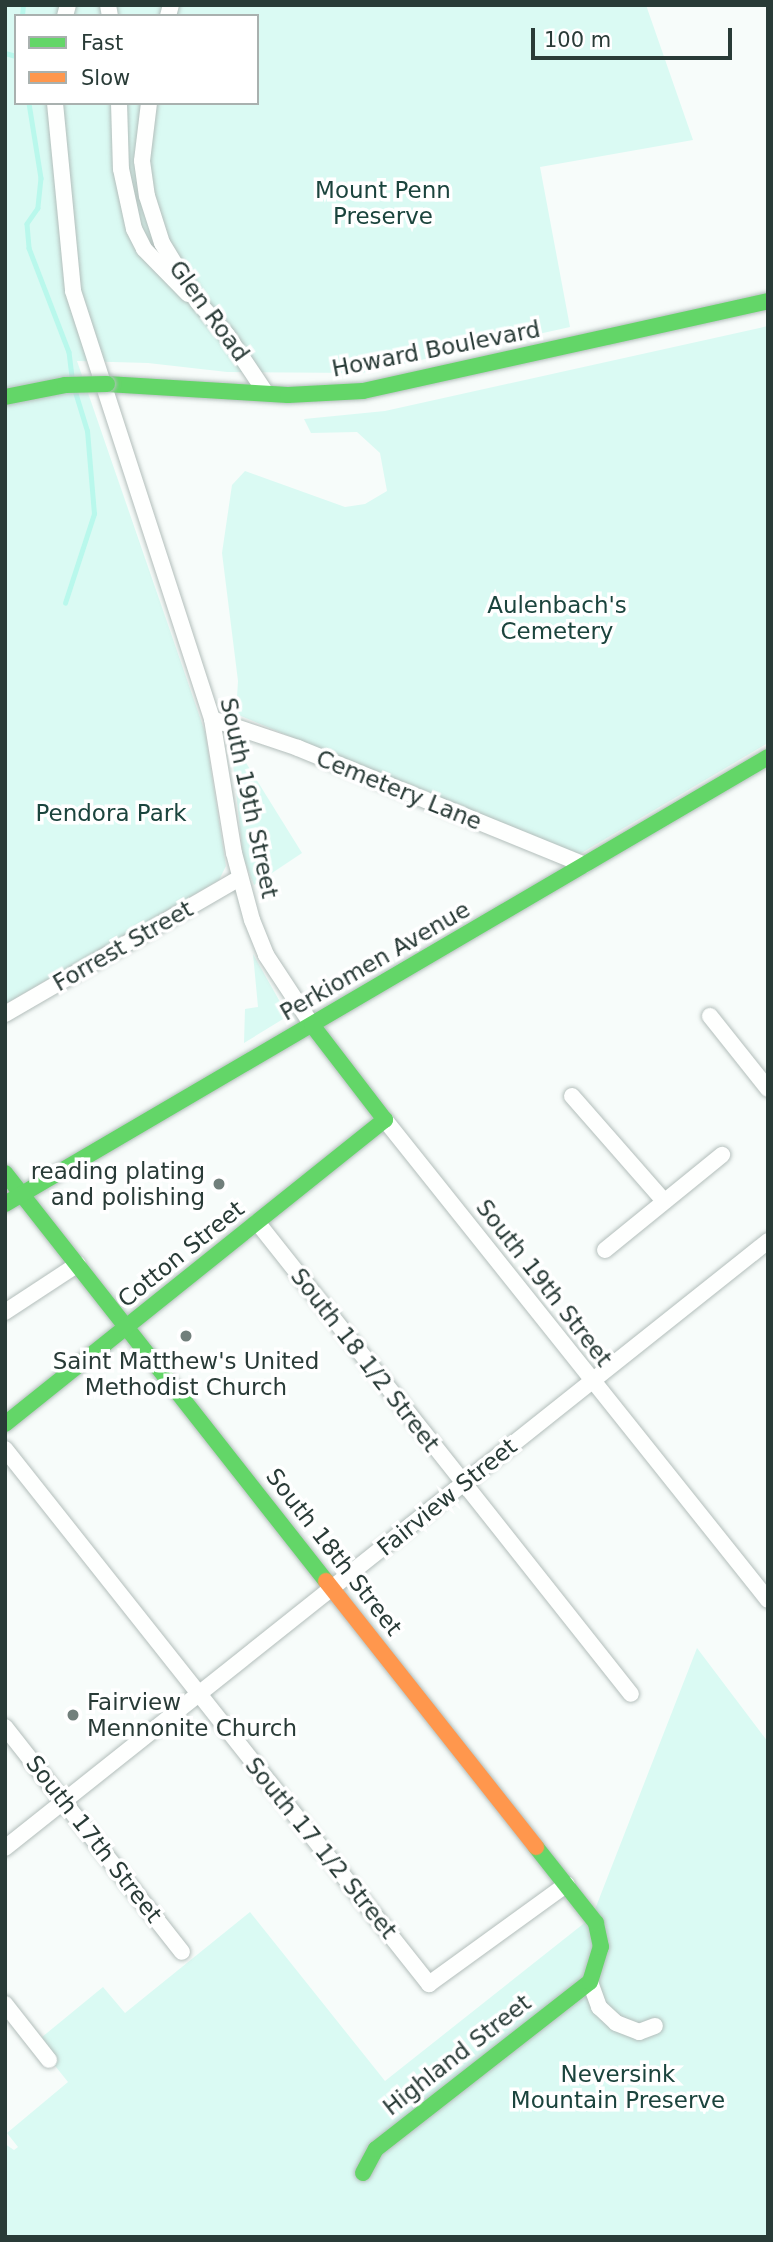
<!DOCTYPE html>
<html>
<head>
<meta charset="utf-8">
<style>
	body { margin:0 }
	#map { position:relative; width:773px; height:2242px; overflow:hidden; background:#f7fcfa; font-family:"DejaVu Sans",sans-serif }
	div>[style] { position:absolute }
	.green>* { inset:0; background:#dafaf3 }
	.stream>* { height:4.5px; margin:-2.25px; padding:0 2.25px; transform-origin:2.25px; border-radius:2.25px; background:#b9f8ec }
	.roads { filter:drop-shadow(0 0 2px #b3bebb) drop-shadow(0 0 2px #b3bebb) }
	.street>* { height:16px; margin:-8px; padding:0 8px; transform-origin:8px; border-radius:8px; background:#fefffe }
	.fast>* { height:16px; margin:-8px; padding:0 8px; transform-origin:8px; border-radius:8px; background:#63d668 }
	.slow>* { height:16px; margin:-8px; padding:0 8px; transform-origin:8px; border-radius:8px; background:#ff974d }
	.bridges { filter:drop-shadow(0 0 2px #b3bebb) drop-shadow(0 0 2px #b3bebb) }
	.fast-bridge>* { height:16px; margin:-8px; padding:0 8px; transform-origin:8px; border-radius:8px; background:#63d668 }
	.dots>* { width:19px; height:19px; translate:-50% -50%; box-sizing:border-box; border:4px solid #fff; border-radius:50% }
	span { translate:-50% -50%; white-space:nowrap; text-align:center; line-height:1.15; -webkit-text-stroke:7px #fff; paint-order:stroke }
	.park-label { font-size:23px; color:#1b443d }
	.street-label { font-size:23px; color:#293b37 }
	.poi-label { font-size:23px; color:#293b37 }
	.right { translate:-100% -50%; text-align:right }
	.left { translate:0 -50%; text-align:left }
	.frame { position:absolute; inset:0; border:7px solid #293b37; pointer-events:none }
	.legend { position:absolute; left:14px; top:14px; width:245px; height:91px; box-sizing:border-box; background:#fff; border:2px solid #a9b1af; margin:0; padding:9px 12px; list-style:none; font-size:21px; color:#293b37 }
	.legend li { display:flex; align-items:center; gap:14px; height:35px }
	.legend b { width:35px; border:2px solid #a9b1af }
	.scale { position:absolute; left:531px; top:28px; width:201px; height:32px; box-sizing:border-box; border:4px solid #293b37; border-top:0; padding-left:9px; font-size:21px; line-height:24px; white-space:nowrap; color:#293b37; -webkit-text-stroke:5px #fff; paint-order:stroke }
</style>
</head>
<body>
<div id="map">
	<div class="green">
		<i style="clip-path:polygon(evenodd,5px 5px,646px 5px,693px 140px,540px 167px,570px 327px,362px 373px,227px 372px,148px 363px,77px 361px,205px 732px,226px 866px,219px 880px,5px 1004px,5px 5px,16px 16px,257px 16px,257px 103px,16px 103px,16px 16px)"></i>
		<i style="clip-path:polygon(768px 326px,768px 743px,578px 855px,236px 714px,238px 681px,222px 553px,232px 485px,245px 471px,345px 507px,365px 504px,387px 491px,380px 453px,357px 432px,311px 433px,304px 419px,385px 411px)"></i>
		<i style="clip-path:polygon(230px 737px,302px 853px,254px 885px,243px 857px)"></i>
		<i style="clip-path:polygon(253px 954px,288px 1016px,244px 1043px,245px 1009px,258px 1007px)"></i>
		<i style="clip-path:polygon(697px 1648px,768px 1742px,768px 2237px,5px 2237px,5px 2144px,14px 2150px,18px 2147px,7px 2133px,68px 2082px,36px 2042px,103px 1987px,125px 2013px,250px 1912px,385px 2081px,592px 1917px)"></i>
	</div>
	<div class="stream">
		<i style="left:22px;top:16px;width:11px;rotate:-85deg"></i>
		<i style="left:5px;top:53px;width:11px;rotate:15deg"></i>
		<i style="left:29px;top:103px;width:76px;rotate:80.9deg"></i>
		<i style="left:41px;top:178px;width:30px;rotate:96deg"></i>
		<i style="left:38px;top:208px;width:19px;rotate:125deg"></i>
		<i style="left:27px;top:224px;width:24px;rotate:85deg"></i>
		<i style="left:29px;top:248px;width:111px;rotate:69deg"></i>
		<i style="left:69px;top:352px;width:25px;rotate:83deg"></i>
		<i style="left:65px;top:603px;width:94px;rotate:-72deg"></i>
		<i style="left:94px;top:514px;width:83px;rotate:-94.8deg"></i>
		<i style="left:87px;top:431px;width:41px;rotate:-107.1deg"></i>
	</div>
	<div class="roads">
		<div class="street">
			<i style="left:108px;top:5px;width:11px;rotate:80deg"></i>
			<i style="left:65px;top:16px;width:11px;rotate:-75deg"></i>
			<i style="left:168px;top:16px;width:11px;rotate:-75deg"></i>
			<i style="left:55px;top:103px;width:189px;rotate:84.5deg"></i>
			<i style="left:73px;top:291px;width:450px;rotate:72deg"></i>
			<i style="left:212px;top:719px;width:136px;rotate:80.7deg"></i>
			<i style="left:234px;top:853px;width:69px;rotate:75deg"></i>
			<i style="left:252px;top:920px;width:38px;rotate:68deg"></i>
			<i style="left:266px;top:955px;width:84px;rotate:56.7deg"></i>
			<i style="left:119px;top:103px;width:66px;rotate:88.3deg"></i>
			<i style="left:121px;top:169px;width:61px;rotate:77.8deg"></i>
			<i style="left:134px;top:229px;width:22px;rotate:63deg"></i>
			<i style="left:144px;top:249px;width:63px;rotate:45.6deg"></i>
			<i style="left:149px;top:103px;width:58px;rotate:96.9deg"></i>
			<i style="left:142px;top:161px;width:35px;rotate:82deg"></i>
			<i style="left:147px;top:196px;width:49px;rotate:72.3deg"></i>
			<i style="left:162px;top:243px;width:69px;rotate:58.6deg"></i>
			<i style="left:198px;top:302px;width:44px;rotate:48.7deg"></i>
			<i style="left:227px;top:335px;width:70px;rotate:56.1deg"></i>
			<i style="left:212px;top:719px;width:91px;rotate:18.6deg"></i>
			<i style="left:298px;top:748px;width:309px;rotate:22.2deg"></i>
			<i style="left:5px;top:1014px;width:272px;rotate:-30.1deg"></i>
			<i style="left:710px;top:1016px;width:93px;rotate:51.5deg"></i>
			<i style="left:572px;top:1096px;width:140px;rotate:48.8deg"></i>
			<i style="left:385px;top:1120px;width:614px;rotate:51.41deg"></i>
			<i style="left:257px;top:1222px;width:602px;rotate:51.61deg"></i>
			<i style="left:605px;top:1250px;width:151px;rotate:-39.1deg"></i>
			<i style="left:5px;top:1312px;width:87px;rotate:-33.3deg"></i>
			<i style="left:5px;top:1449px;width:683px;rotate:51.6deg"></i>
			<i style="left:429px;top:1984px;width:170px;rotate:-35.9deg"></i>
			<i style="left:5px;top:1727px;width:286px;rotate:51.8deg"></i>
			<i style="left:5px;top:1848px;width:975px;rotate:-38.5deg"></i>
			<i style="left:590px;top:1982px;width:27px;rotate:70deg"></i>
			<i style="left:599px;top:2007px;width:23px;rotate:43deg"></i>
			<i style="left:616px;top:2023px;width:25px;rotate:21deg"></i>
			<i style="left:639px;top:2032px;width:17px;rotate:-21deg"></i>
			<i style="left:5px;top:2004px;width:71px;rotate:51.8deg"></i>
		</div>
		<div class="fast">
			<i style="left:107px;top:384px;width:181px;rotate:3.5deg"></i>
			<i style="left:288px;top:395px;width:75px;rotate:-3.1deg"></i>
			<i style="left:363px;top:391px;width:415px;rotate:-12.5deg"></i>
			<i style="left:5px;top:1173px;width:519px;rotate:51.81deg"></i>
			<i style="left:5px;top:1204px;width:884px;rotate:-30.36deg"></i>
			<i style="left:5px;top:1424px;width:487px;rotate:-38.7deg"></i>
			<i style="left:385px;top:1120px;width:120px;rotate:-127.5deg"></i>
			<i style="left:363px;top:2173px;width:27px;rotate:-62deg"></i>
			<i style="left:376px;top:2149px;width:271px;rotate:-38deg"></i>
			<i style="left:590px;top:1982px;width:37px;rotate:-73deg"></i>
			<i style="left:601px;top:1947px;width:25px;rotate:-102deg"></i>
			<i style="left:596px;top:1923px;width:97px;rotate:-128.3deg"></i>
		</div>
		<div class="slow">
			<i style="left:326px;top:1581px;width:339px;rotate:51.7deg"></i>
		</div>
	</div>
	<div class="bridges">
		<div class="fast-bridge">
			<i style="left:5px;top:397px;width:61px;rotate:-11.3deg"></i>
			<i style="left:65px;top:385px;width:42px;rotate:-1.4deg"></i>
		</div>
	</div>
	<div class="dots">
		<i style="left:219px;top:1184px;background:#717f7b"></i>
		<i style="left:186px;top:1336px;background:#717f7b"></i>
		<i style="left:73px;top:1715px;background:#717f7b"></i>
	</div>
	<div class="park-label">
		<span style="left:383px;top:203px">Mount Penn<br>Preserve</span>
		<span style="left:557px;top:618px">Aulenbach's<br>Cemetery</span>
		<span style="left:111px;top:813px">Pendora Park</span>
		<span style="left:618px;top:2087px">Neversink<br>Mountain Preserve</span>
	</div>
	<div class="street-label">
		<span style="left:209px;top:311px;rotate:54deg">Glen Road</span>
		<span style="left:436px;top:349px;rotate:-11deg">Howard Boulevard</span>
		<span style="left:399px;top:790px;rotate:22deg">Cemetery Lane</span>
		<span style="left:249px;top:798px;rotate:78deg">South 19th Street</span>
		<span style="left:123px;top:946px;rotate:-30deg">Forrest Street</span>
		<span style="left:375px;top:961px;rotate:-30deg">Perkiomen Avenue</span>
		<span style="left:181px;top:1254px;rotate:-39deg">Cotton Street</span>
		<span style="left:544px;top:1283px;rotate:52deg">South 19th Street</span>
		<span style="left:365px;top:1360px;rotate:52deg">South 18 1/2 Street</span>
		<span style="left:447px;top:1497px;rotate:-39deg">Fairview Street</span>
		<span style="left:334px;top:1552px;rotate:52deg">South 18th Street</span>
		<span style="left:94px;top:1839px;rotate:52deg">South 17th Street</span>
		<span style="left:321px;top:1848px;rotate:51deg">South 17 1/2 Street</span>
		<span style="left:457px;top:2055px;rotate:-38deg">Highland Street</span>
	</div>
	<div class="poi-label">
		<span class="right" style="left:205px;top:1184px">reading plating<br>and polishing</span>
		<span style="left:186px;top:1374px">Saint Matthew's United<br>Methodist Church</span>
		<span class="left" style="left:87px;top:1715px">Fairview<br>Mennonite Church</span>
	</div>
	<div class="frame"></div>
	<ul class="legend">
	<li><b style="height:9px;background:#63d668"></b>Fast</li>
	<li><b style="height:9px;background:#ff974d"></b>Slow</li>
	</ul>
	<div class="scale">100 m</div>
</div>
</body>
</html>
